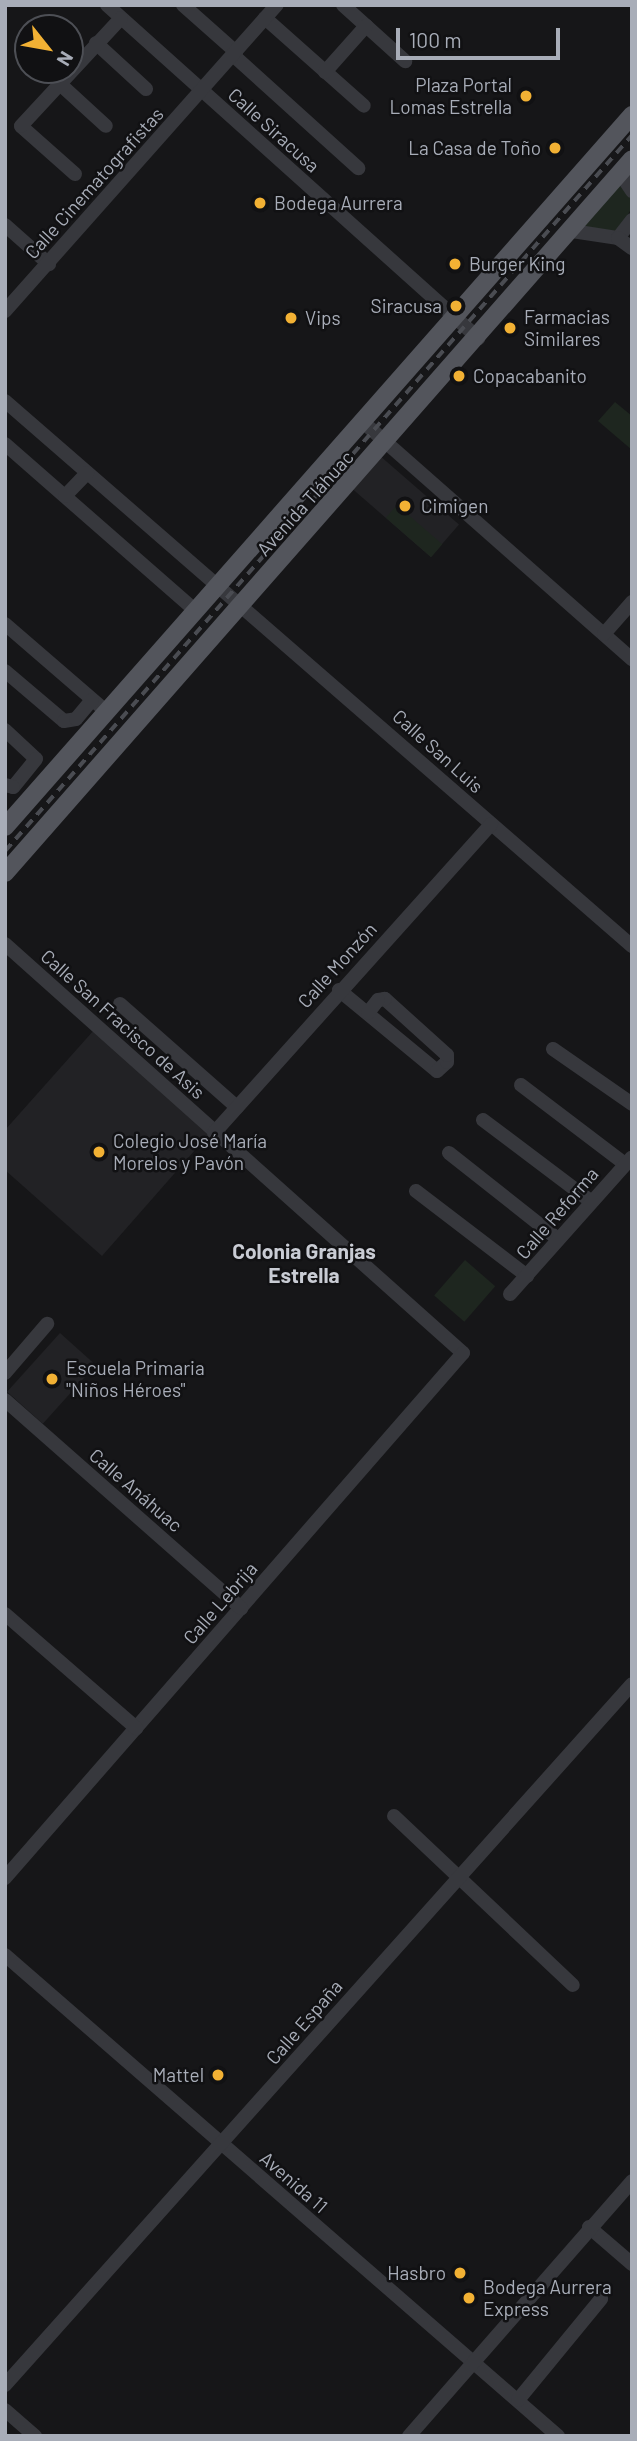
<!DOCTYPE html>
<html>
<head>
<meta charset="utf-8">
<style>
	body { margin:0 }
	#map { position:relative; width:637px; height:2441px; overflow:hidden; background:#161618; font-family:Barlow,sans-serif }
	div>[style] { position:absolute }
	.built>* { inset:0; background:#222225; transform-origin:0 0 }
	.green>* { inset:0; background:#1e261f; transform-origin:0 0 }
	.minor>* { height:14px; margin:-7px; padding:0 7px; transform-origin:7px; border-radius:7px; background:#37383d }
	.major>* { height:18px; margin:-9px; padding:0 9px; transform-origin:9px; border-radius:9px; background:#53555c }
	.rail>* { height:3.5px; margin-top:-1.75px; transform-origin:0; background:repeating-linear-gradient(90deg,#4a4c52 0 9px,transparent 0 16px) }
	.dots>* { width:19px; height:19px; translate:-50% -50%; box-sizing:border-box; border:4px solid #111113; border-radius:50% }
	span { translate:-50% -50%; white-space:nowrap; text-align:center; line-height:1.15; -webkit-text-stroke:5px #111113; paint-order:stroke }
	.poi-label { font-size:19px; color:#a8adb8 }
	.right { translate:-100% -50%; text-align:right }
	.left { translate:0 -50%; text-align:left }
	.street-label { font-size:19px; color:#a8adb8 }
	.neighbourhood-label { font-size:21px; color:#c9ccd4; font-weight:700 }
	.frame { position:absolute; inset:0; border:7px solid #a8adb8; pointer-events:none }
	.north { position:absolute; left:14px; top:14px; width:70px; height:70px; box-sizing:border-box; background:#111113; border:2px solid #4d4f55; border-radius:50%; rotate:121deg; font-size:19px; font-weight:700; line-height:28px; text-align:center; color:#a8adb8 }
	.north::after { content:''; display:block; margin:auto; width:24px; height:32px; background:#f2b134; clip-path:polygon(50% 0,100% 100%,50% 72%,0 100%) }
	.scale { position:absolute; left:396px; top:28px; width:164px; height:32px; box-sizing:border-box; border:4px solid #a8adb8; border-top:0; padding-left:9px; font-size:21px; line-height:24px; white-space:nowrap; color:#a8adb8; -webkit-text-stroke:5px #111113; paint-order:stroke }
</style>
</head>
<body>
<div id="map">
	<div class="built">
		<i style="left:379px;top:455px;width:106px;height:43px;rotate:41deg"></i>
		<i style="clip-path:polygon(94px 1030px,210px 1133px,102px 1256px,5px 1170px,5px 1130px)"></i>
		<i style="left:60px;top:1333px;width:48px;height:79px;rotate:42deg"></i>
	</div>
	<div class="green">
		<i style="clip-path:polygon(620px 181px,630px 194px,632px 207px,619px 232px,578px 229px)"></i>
		<i style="clip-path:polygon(615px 402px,632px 416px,632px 450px,598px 421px)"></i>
		<i style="left:397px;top:505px;width:60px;height:17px;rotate:41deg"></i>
		<i style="left:465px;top:1260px;width:40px;height:47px;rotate:41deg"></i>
	</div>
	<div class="minor">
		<i style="left:107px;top:5px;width:499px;rotate:41.9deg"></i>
		<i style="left:183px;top:5px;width:71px;rotate:41.6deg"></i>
		<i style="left:343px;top:5px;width:84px;rotate:42.1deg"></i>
		<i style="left:265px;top:18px;width:132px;rotate:41.6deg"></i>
		<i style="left:96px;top:43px;width:68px;rotate:42.6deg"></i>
		<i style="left:233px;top:55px;width:169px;rotate:42.1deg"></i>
		<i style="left:325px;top:72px;width:62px;rotate:-48.3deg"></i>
		<i style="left:60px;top:84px;width:62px;rotate:42.4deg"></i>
		<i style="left:620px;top:173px;width:22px;rotate:56deg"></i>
		<i style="left:75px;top:174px;width:72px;rotate:-138.4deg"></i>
		<i style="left:21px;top:126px;width:147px;rotate:-47.2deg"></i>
		<i style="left:5px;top:225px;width:59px;rotate:41.6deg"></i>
		<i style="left:572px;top:231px;width:47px;rotate:8.7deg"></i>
		<i style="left:618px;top:238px;width:23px;rotate:-52deg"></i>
		<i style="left:618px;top:238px;width:17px;rotate:36deg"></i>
		<i style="left:5px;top:311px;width:409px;rotate:-48.4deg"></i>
		<i style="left:5px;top:401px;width:831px;rotate:41deg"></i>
		<i style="left:363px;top:422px;width:359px;rotate:41.4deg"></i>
		<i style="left:5px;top:444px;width:254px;rotate:41.2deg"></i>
		<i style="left:65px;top:496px;width:32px;rotate:-46deg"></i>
		<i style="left:5px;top:624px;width:135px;rotate:40.8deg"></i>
		<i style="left:604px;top:634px;width:43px;rotate:-48.8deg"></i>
		<i style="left:5px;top:671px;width:77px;rotate:40.3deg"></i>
		<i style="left:64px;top:721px;width:12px;rotate:-9deg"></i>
		<i style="left:76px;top:719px;width:25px;rotate:-50deg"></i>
		<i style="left:5px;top:730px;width:42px;rotate:43.1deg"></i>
		<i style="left:36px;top:759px;width:36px;rotate:129deg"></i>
		<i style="left:13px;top:787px;width:8px;rotate:-166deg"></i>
		<i style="left:5px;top:944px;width:614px;rotate:41.77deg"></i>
		<i style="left:463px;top:1353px;width:697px;rotate:131.1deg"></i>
		<i style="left:339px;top:990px;width:127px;rotate:39.6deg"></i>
		<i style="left:437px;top:1071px;width:13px;rotate:-42deg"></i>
		<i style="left:447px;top:1062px;width:7px;rotate:-90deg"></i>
		<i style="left:447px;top:1055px;width:84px;rotate:-137.9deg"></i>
		<i style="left:385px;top:999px;width:7px;rotate:172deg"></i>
		<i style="left:378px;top:1000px;width:16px;rotate:128deg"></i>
		<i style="left:120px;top:1004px;width:156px;rotate:41.4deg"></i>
		<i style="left:553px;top:1049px;width:96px;rotate:34.8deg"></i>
		<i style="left:521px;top:1085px;width:131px;rotate:37.2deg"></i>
		<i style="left:483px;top:1120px;width:136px;rotate:37deg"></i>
		<i style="left:214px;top:1133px;width:415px;rotate:-48.1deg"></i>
		<i style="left:449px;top:1153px;width:139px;rotate:38.3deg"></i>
		<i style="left:416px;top:1191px;width:140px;rotate:37.4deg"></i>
		<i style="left:510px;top:1294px;width:183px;rotate:-48.3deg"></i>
		<i style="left:5px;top:1373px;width:65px;rotate:-49.4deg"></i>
		<i style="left:5px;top:1400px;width:315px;rotate:41.4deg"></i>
		<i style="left:5px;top:1614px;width:174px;rotate:41deg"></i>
		<i style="left:394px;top:1816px;width:246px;rotate:43.4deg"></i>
		<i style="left:5px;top:1955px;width:733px;rotate:41.02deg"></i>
		<i style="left:589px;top:2227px;width:57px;rotate:40.7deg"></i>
		<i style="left:5px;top:2385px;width:940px;rotate:-48.19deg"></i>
		<i style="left:518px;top:2400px;width:131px;rotate:-50.6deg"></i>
		<i style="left:5px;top:2410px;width:40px;rotate:41deg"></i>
		<i style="left:409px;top:2436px;width:339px;rotate:-48.8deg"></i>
	</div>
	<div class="major">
		<i style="left:5px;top:827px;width:949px;rotate:-48.63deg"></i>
		<i style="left:5px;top:873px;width:950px;rotate:-48.71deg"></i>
	</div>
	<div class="rail">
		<i style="left:5px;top:851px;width:952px;rotate:-48.79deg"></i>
	</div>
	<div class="dots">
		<i style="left:526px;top:96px;background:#f2b134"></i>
		<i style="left:555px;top:148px;background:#f2b134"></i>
		<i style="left:260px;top:203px;background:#f2b134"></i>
		<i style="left:455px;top:264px;background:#f2b134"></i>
		<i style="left:456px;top:306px;background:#f2b134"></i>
		<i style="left:291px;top:318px;background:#f2b134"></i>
		<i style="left:510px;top:328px;background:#f2b134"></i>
		<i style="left:459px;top:376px;background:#f2b134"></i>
		<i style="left:405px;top:506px;background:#f2b134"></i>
		<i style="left:99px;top:1152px;background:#f2b134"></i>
		<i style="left:52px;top:1379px;background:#f2b134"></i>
		<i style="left:218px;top:2075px;background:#f2b134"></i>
		<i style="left:460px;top:2273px;background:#f2b134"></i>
		<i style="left:469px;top:2298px;background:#f2b134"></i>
	</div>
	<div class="poi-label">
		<span class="right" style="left:512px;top:96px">Plaza Portal<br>Lomas Estrella</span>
		<span class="right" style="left:541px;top:148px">La Casa de Toño</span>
		<span class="left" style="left:274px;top:203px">Bodega Aurrera</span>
		<span class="left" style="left:469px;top:264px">Burger King</span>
		<span class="right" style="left:442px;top:306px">Siracusa</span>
		<span class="left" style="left:524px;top:328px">Farmacias<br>Similares</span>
		<span class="left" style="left:305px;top:318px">Vips</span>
		<span class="left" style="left:473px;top:376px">Copacabanito</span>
		<span class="left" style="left:421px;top:506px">Cimigen</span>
		<span class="left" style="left:113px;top:1152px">Colegio José María<br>Morelos y Pavón</span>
		<span class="left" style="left:66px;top:1379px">Escuela Primaria<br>"Niños Héroes"</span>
		<span class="right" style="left:204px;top:2075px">Mattel</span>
		<span class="right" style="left:446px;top:2273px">Hasbro</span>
		<span class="left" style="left:483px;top:2298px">Bodega Aurrera<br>Express</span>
	</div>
	<div class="street-label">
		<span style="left:274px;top:130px;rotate:42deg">Calle Siracusa</span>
		<span style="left:94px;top:183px;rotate:-48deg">Calle Cinematografistas</span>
		<span style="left:305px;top:503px;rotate:-48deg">Avenida Tláhuac</span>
		<span style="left:438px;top:751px;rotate:42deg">Calle San Luis</span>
		<span style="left:337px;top:965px;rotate:-48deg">Calle Monzón</span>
		<span style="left:123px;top:1024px;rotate:42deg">Calle San Fracisco de Asis</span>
		<span style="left:557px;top:1213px;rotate:-49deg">Calle Reforma</span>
		<span style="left:136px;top:1490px;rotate:41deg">Calle Anáhuac</span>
		<span style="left:220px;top:1603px;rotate:-49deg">Calle Lebrija</span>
		<span style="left:304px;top:2022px;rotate:-49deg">Calle España</span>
		<span style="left:294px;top:2182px;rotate:41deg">Avenida 11</span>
	</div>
	<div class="neighbourhood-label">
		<span style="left:304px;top:1263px">Colonia Granjas<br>Estrella</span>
	</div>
	<div class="frame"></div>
	<div class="north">N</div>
	<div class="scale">100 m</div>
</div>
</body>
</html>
